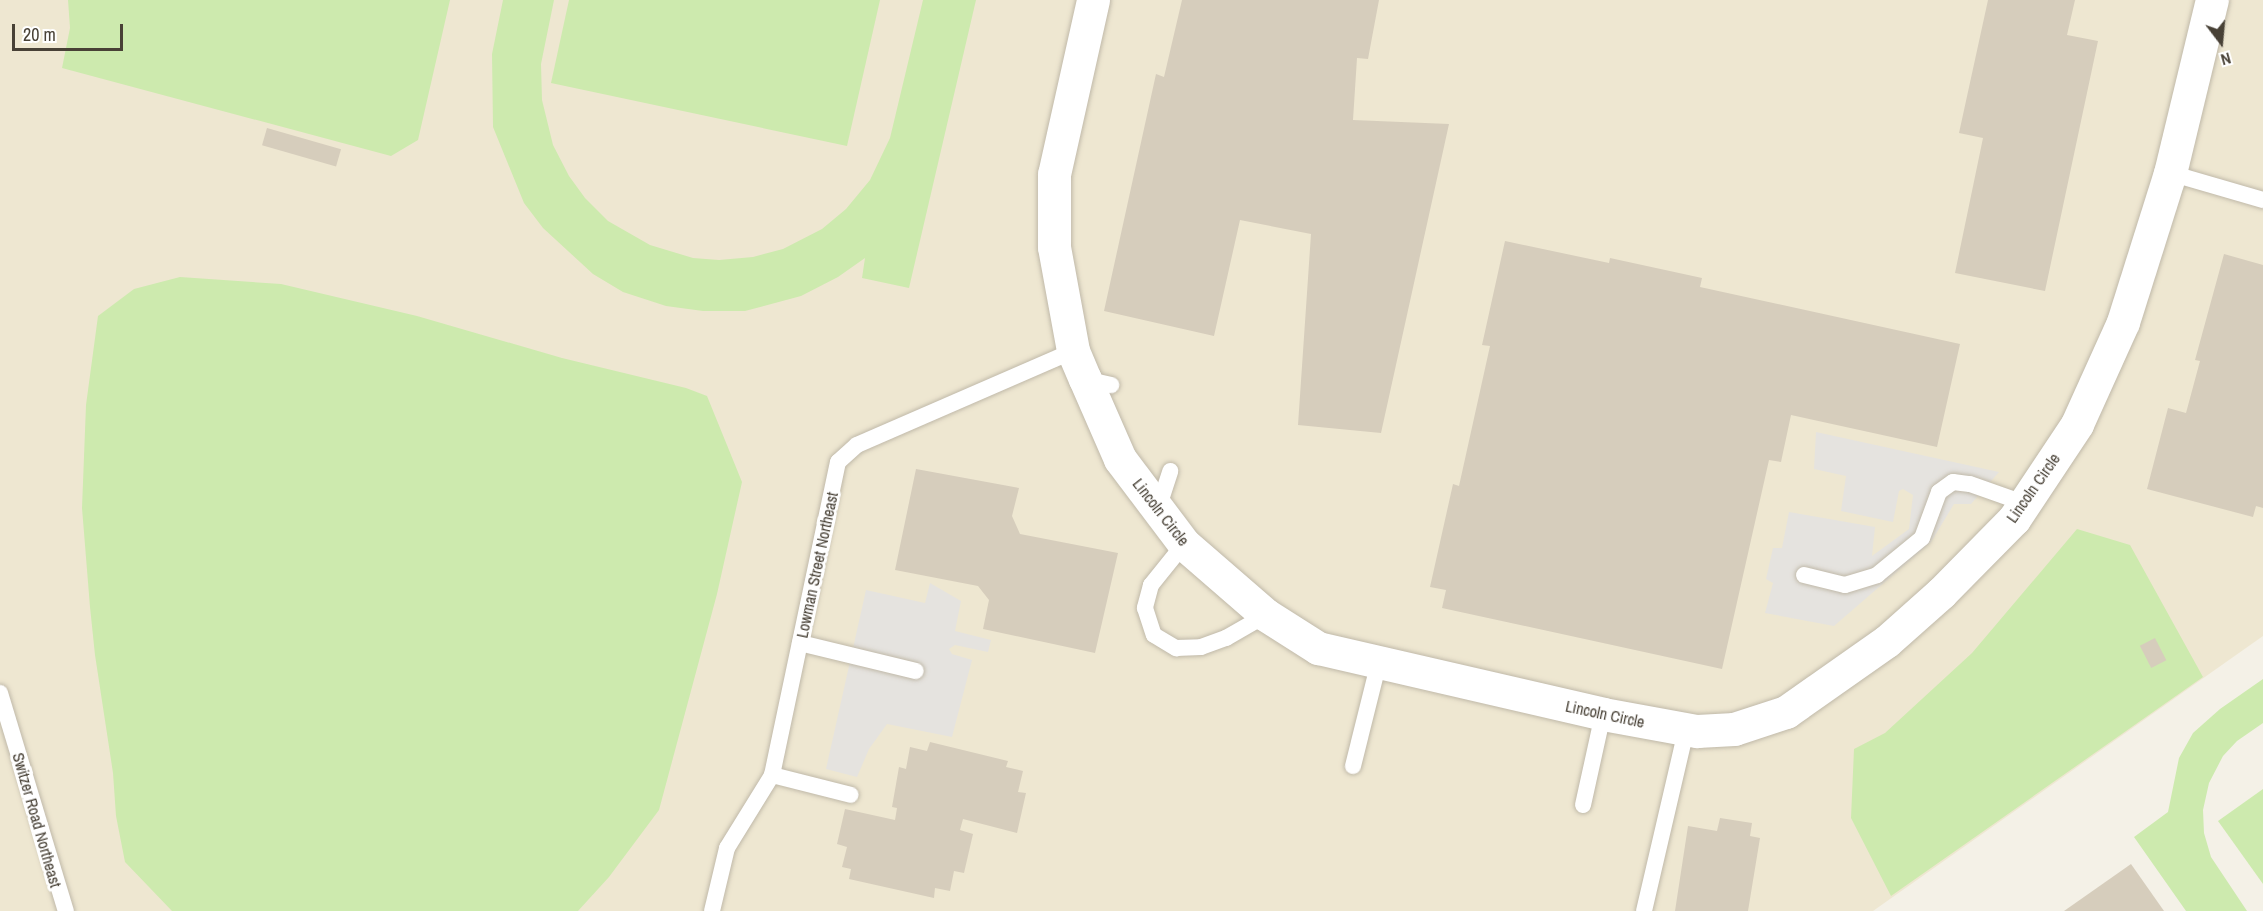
<!DOCTYPE html>
<html>
<head>
<meta charset="utf-8">
<style>
	body { margin:0 }
	#map { position:relative; width:2263px; height:911px; overflow:hidden; background:#f4f1e7; font-family:"Archivo Narrow",sans-serif }
	div>[style] { position:absolute }
	.education>* { inset:0; background:#eee7d1 }
	.green>* { inset:0; background:#cdeaae }
	.parking>* { inset:0; background:#e5e3df }
	.building>* { inset:0; background:#d6cdbc; transform-origin:0 0 }
	.roads { filter:drop-shadow(0 0 2px #c0b9a9) drop-shadow(0 0 2px #c0b9a9) }
	.service>* { height:16px; margin:-8px; padding:0 8px; transform-origin:8px; border-radius:8px; background:#fff }
	.minor>* { height:33px; margin:-16.5px; padding:0 16.5px; transform-origin:16.5px; border-radius:16.5px; background:#fff }
	span { translate:-50% -50%; white-space:nowrap; text-align:center; line-height:1.15; -webkit-text-stroke:6px #fff; paint-order:stroke }
	.street-label { font-size:16px; color:#484136 }
	.north { position:absolute; left:2191px; top:12px; width:60px; height:60px; -webkit-text-stroke:4px #fff; paint-order:stroke; rotate:164deg; font-size:16px; font-weight:700; line-height:24px; text-align:center; color:#484136 }
	.north::after { content:''; display:block; margin:auto; width:21px; height:27px; background:#484136; clip-path:polygon(50% 0,100% 100%,50% 72%,0 100%) }
	.scale { position:absolute; left:12px; top:24px; width:111px; height:27px; box-sizing:border-box; border:3px solid #484136; border-top:0; padding-left:8px; font-size:18px; line-height:21px; white-space:nowrap; color:#484136; -webkit-text-stroke:4px #fff; paint-order:stroke }
</style>
</head>
<body>
<div id="map">
	<div class="education">
		<i style="clip-path:polygon(0 0,2263px 0,2263px 636px,1873px 911px,0 911px)"></i>
	</div>
	<div class="green">
		<i style="clip-path:polygon(68px 0,450px 0,418px 140px,391px 156px,62px 68px,70px 28px)"></i>
		<i style="clip-path:polygon(503px 0,554px 0,541px 64px,542px 100px,553px 145px,569px 176px,585px 198px,608px 221px,650px 245px,693px 258px,719px 260px,753px 257px,783px 249px,822px 229px,846px 209px,870px 180px,890px 138px,923px 0,976px 0,909px 288px,862px 278px,865px 258px,838px 277px,801px 296px,745px 311px,703px 311px,666px 306px,623px 292px,593px 274px,543px 228px,524px 203px,493px 127px,492px 54px)"></i>
		<i style="clip-path:polygon(569px 0,880px 0,847px 146px,551px 83px)"></i>
		<i style="clip-path:polygon(180px 277px,281px 284px,417px 316px,562px 358px,686px 388px,707px 396px,742px 482px,717px 594px,659px 810px,609px 877px,578px 911px,172px 911px,125px 862px,116px 816px,113px 773px,95px 655px,90px 607px,82px 508px,86px 405px,98px 316px,134px 289px)"></i>
		<i style="clip-path:polygon(2077px 529px,2130px 545px,2203px 677px,1891px 896px,1851px 818px,1854px 749px,1885px 733px,1972px 653px)"></i>
		<i style="clip-path:polygon(2263px 679px,2263px 723px,2237px 741px,2223px 756px,2209px 783px,2203px 810px,2204px 833px,2211px 857px,2247px 911px,2186px 911px,2134px 837px,2168px 812px,2179px 758px,2193px 733px,2220px 709px)"></i>
		<i style="clip-path:polygon(2263px 789px,2263px 884px,2218px 821px)"></i>
	</div>
	<div class="parking">
		<i style="clip-path:polygon(1816px 432px,1999px 472px,1971px 504px,1954px 504px,1931px 542px,1834px 626px,1765px 613px,1773px 583px,1766px 579px,1773px 548px,1782px 548px,1789px 512px,1875px 527px,1872px 556px,1909px 529px,1913px 495px,1903px 489px,1899px 491px,1893px 522px,1841px 511px,1846px 476px,1814px 469px)"></i>
		<i style="clip-path:polygon(930px 583px,961px 601px,955px 631px,991px 640px,988px 652px,955px 645px,949px 649px,952px 654px,972px 660px,952px 737px,887px 724px,869px 749px,857px 777px,826px 769px,866px 590px,925px 603px)"></i>
	</div>
	<div class="building">
		<i style="clip-path:polygon(1182px 0,1379px 0,1368px 59px,1357px 58px,1353px 120px,1449px 124px,1381px 433px,1298px 425px,1311px 234px,1240px 220px,1214px 336px,1104px 311px,1156px 74px,1164px 77px)"></i>
		<i style="clip-path:polygon(1988px 0,2075px 0,2067px 35px,2098px 41px,2045px 291px,1955px 273px,1983px 138px,1959px 133px)"></i>
		<i style="left:267px;top:128px;width:77px;height:18px;rotate:16deg"></i>
		<i style="clip-path:polygon(1505px 241px,1609px 263px,1610px 258px,1702px 278px,1700px 287px,1960px 344px,1937px 447px,1791px 415px,1781px 462px,1769px 460px,1722px 669px,1442px 608px,1446px 590px,1430px 587px,1453px 484px,1459px 486px,1490px 346px,1482px 345px)"></i>
		<i style="clip-path:polygon(2224px 254px,2263px 265px,2263px 508px,2256px 506px,2253px 517px,2147px 489px,2168px 408px,2186px 413px,2200px 361px,2195px 360px)"></i>
		<i style="clip-path:polygon(916px 469px,1019px 488px,1012px 516px,1020px 534px,1118px 553px,1095px 653px,983px 629px,989px 600px,978px 586px,895px 570px)"></i>
		<i style="left:2155px;top:638px;width:25px;height:17px;rotate:63deg"></i>
		<i style="clip-path:polygon(930px 742px,1008px 761px,1006px 767px,1023px 771px,1018px 792px,1026px 793px,1017px 833px,963px 819px,960px 830px,973px 834px,964px 873px,954px 871px,950px 891px,935px 888px,934px 898px,849px 879px,851px 869px,842px 867px,847px 847px,837px 844px,845px 809px,895px 820px,897px 808px,892px 807px,899px 767px,906px 769px,910px 747px,927px 751px)"></i>
		<i style="clip-path:polygon(1720px 818px,1752px 823px,1750px 836px,1760px 838px,1748px 911px,1675px 911px,1688px 826px,1717px 831px)"></i>
		<i style="clip-path:polygon(2131px 864px,2164px 911px,2064px 911px)"></i>
	</div>
	<div class="roads">
		<div class="service">
			<i style="left:2170px;top:173px;width:97px;rotate:16.2deg"></i>
			<i style="left:1085px;top:379px;width:27px;rotate:13deg"></i>
			<i style="left:1158px;top:509px;width:40px;rotate:-72deg"></i>
			<i style="left:1184px;top:544px;width:53px;rotate:128.8deg"></i>
			<i style="left:1151px;top:585px;width:24px;rotate:105deg"></i>
			<i style="left:1145px;top:608px;width:28px;rotate:72deg"></i>
			<i style="left:1154px;top:635px;width:26px;rotate:31deg"></i>
			<i style="left:1176px;top:648px;width:25px;rotate:-2deg"></i>
			<i style="left:1201px;top:647px;width:27px;rotate:-20deg"></i>
			<i style="left:1226px;top:638px;width:46px;rotate:-29.9deg"></i>
			<i style="left:1804px;top:575px;width:42px;rotate:13.7deg"></i>
			<i style="left:1845px;top:585px;width:34px;rotate:-17deg"></i>
			<i style="left:1877px;top:575px;width:58px;rotate:-39.4deg"></i>
			<i style="left:1922px;top:538px;width:49px;rotate:-69.7deg"></i>
			<i style="left:1939px;top:492px;width:17px;rotate:-36deg"></i>
			<i style="left:1953px;top:482px;width:17px;rotate:7deg"></i>
			<i style="left:1970px;top:484px;width:57px;rotate:19.4deg"></i>
			<i style="left:800px;top:643px;width:119px;rotate:13.6deg"></i>
			<i style="left:0;top:693px;width:228px;rotate:73.2deg"></i>
			<i style="left:1353px;top:766px;width:107px;rotate:-76deg"></i>
			<i style="left:772px;top:775px;width:81px;rotate:14.2deg"></i>
			<i style="left:1583px;top:805px;width:93px;rotate:-77.6deg"></i>
			<i style="left:712px;top:911px;width:65px;rotate:-76.6deg"></i>
			<i style="left:727px;top:848px;width:86px;rotate:-58.3deg"></i>
			<i style="left:772px;top:775px;width:320px;rotate:-78.1deg"></i>
			<i style="left:838px;top:462px;width:25px;rotate:-42deg"></i>
			<i style="left:857px;top:445px;width:236px;rotate:-23.5deg"></i>
			<i style="left:1644px;top:911px;width:185px;rotate:-76.9deg"></i>
		</div>
		<div class="minor">
			<i style="left:1093px;top:0;width:178px;rotate:102.6deg"></i>
			<i style="left:1054px;top:174px;width:73px;rotate:90deg"></i>
			<i style="left:1054px;top:247px;width:106px;rotate:79.6deg"></i>
			<i style="left:1073px;top:351px;width:30px;rotate:67deg"></i>
			<i style="left:1085px;top:379px;width:87px;rotate:66.4deg"></i>
			<i style="left:1120px;top:459px;width:106px;rotate:53deg"></i>
			<i style="left:1184px;top:544px;width:108px;rotate:40.9deg"></i>
			<i style="left:1266px;top:615px;width:62px;rotate:32.4deg"></i>
			<i style="left:1318px;top:648px;width:293px;rotate:13deg"></i>
			<i style="left:1603px;top:714px;width:96px;rotate:10.3deg"></i>
			<i style="left:1697px;top:731px;width:37px;rotate:-3deg"></i>
			<i style="left:1734px;top:729px;width:55px;rotate:-18.1deg"></i>
			<i style="left:1786px;top:712px;width:123px;rotate:-35.1deg"></i>
			<i style="left:1887px;top:641px;width:72px;rotate:-41.6deg"></i>
			<i style="left:1941px;top:593px;width:104px;rotate:-45.4deg"></i>
			<i style="left:2014px;top:519px;width:114px;rotate:-56.4deg"></i>
			<i style="left:2077px;top:424px;width:112px;rotate:-65.7deg"></i>
			<i style="left:2123px;top:322px;width:156px;rotate:-72.5deg"></i>
			<i style="left:2170px;top:173px;width:178px;rotate:-76.4deg"></i>
		</div>
	</div>
	<div class="street-label">
		<span style="left:2033px;top:488px;rotate:-55deg">Lincoln Circle</span>
		<span style="left:1161px;top:512px;rotate:52deg">Lincoln Circle</span>
		<span style="left:817px;top:565px;rotate:-78deg">Lowman Street Northeast</span>
		<span style="left:1605px;top:714px;rotate:12deg">Lincoln Circle</span>
		<span style="left:37px;top:820px;rotate:74deg">Switzer Road Northeast</span>
	</div>
	<div class="north">N</div>
	<div class="scale">20 m</div>
</div>
</body>
</html>
